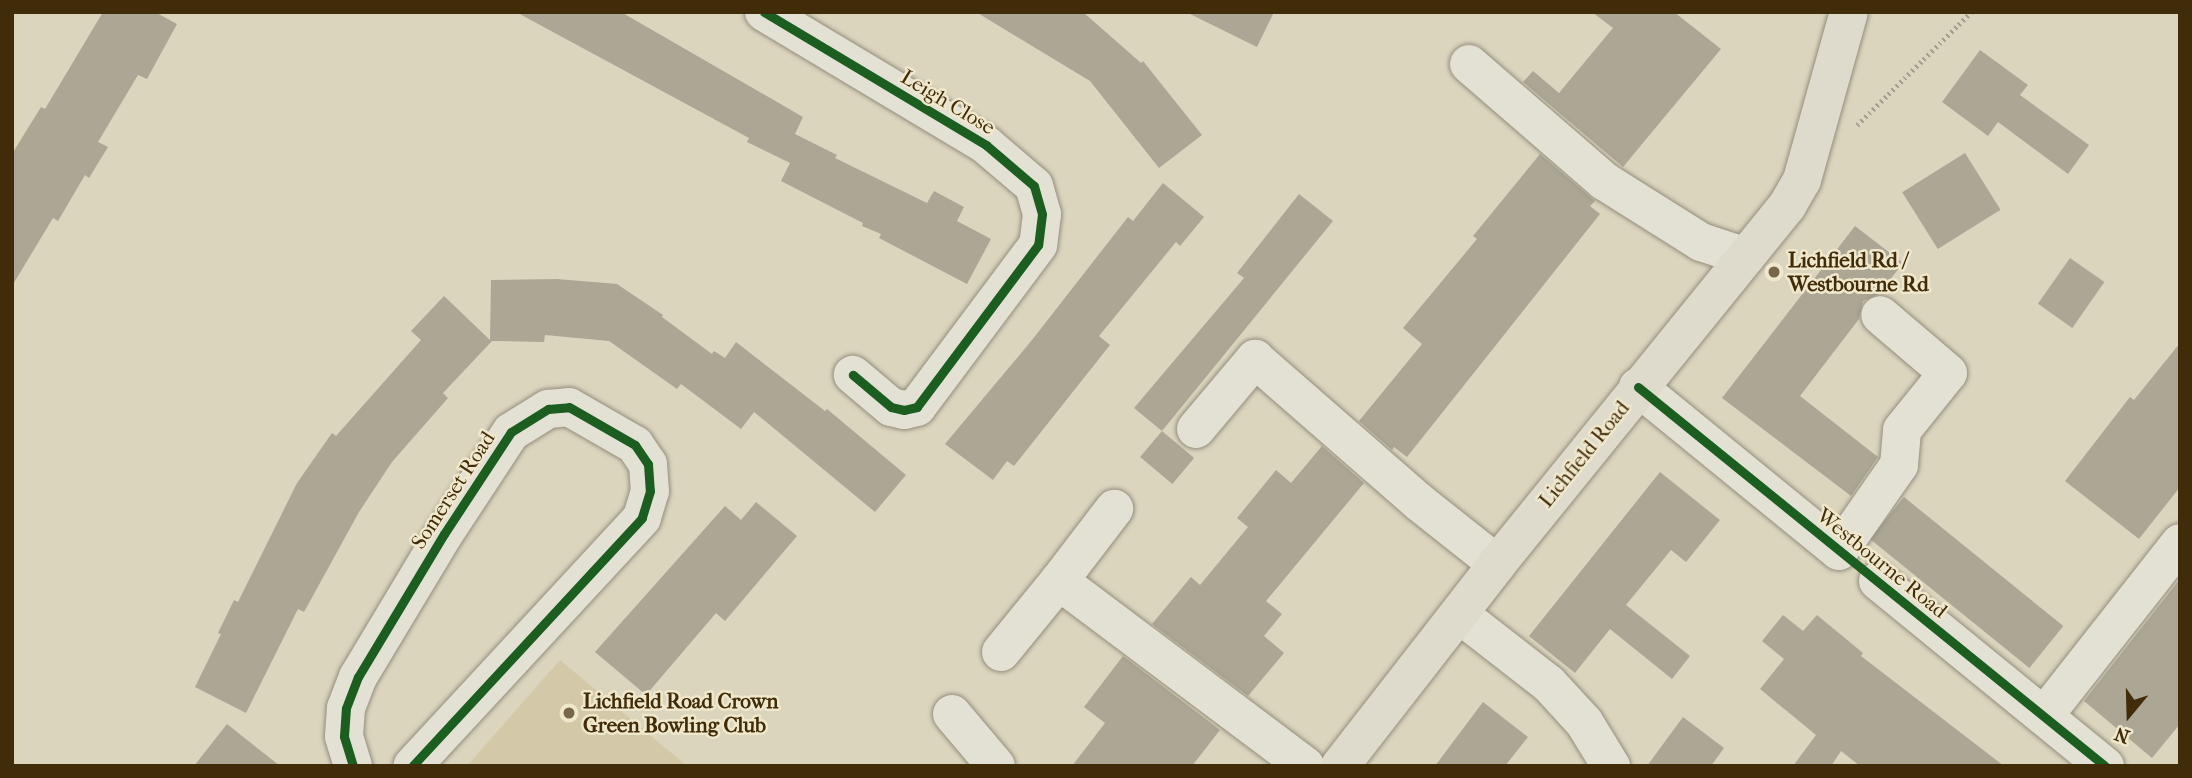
<!DOCTYPE html>
<html>
<head>
<meta charset="utf-8">
<style>
	body { margin:0 }
	#map { position:relative; width:2192px; height:778px; overflow:hidden; background:#dbd5be; font-family:"IM FELL French Canon",serif }
	div>[style] { position:absolute }
	.green>* { inset:0; background:#d3c8a7 }
	.building>* { inset:0; background:#aca695; transform-origin:0 0 }
	.path>* { height:4.5px; margin-top:-2.25px; transform-origin:0; background:repeating-linear-gradient(90deg,#a5a094 0 2px,transparent 0 5.5px) }
	.roads { filter:drop-shadow(0 0 2px #948d7c) drop-shadow(0 0 2px #948d7c) }
	.minor>* { height:38px; margin:-19px; padding:0 19px; transform-origin:19px; border-radius:19px; background:#e3e0d4 }
	.highway>* { height:38px; margin:-19px; padding:0 19px; transform-origin:19px; border-radius:19px; background:#dedacc }
	.cycleway>* { height:9px; margin:-4.5px; padding:0 4.5px; transform-origin:4.5px; border-radius:4.5px; background:#1b5e20 }
	.dots>* { width:19px; height:19px; translate:-50% -50%; box-sizing:border-box; border:4px solid #f0e8cc; border-radius:50% }
	span { translate:-50% -50%; white-space:nowrap; text-align:center; line-height:1.15; -webkit-text-stroke:5px #f0e8cc; paint-order:stroke }
	.street-label { font-size:21px; color:#412c0a }
	.poi-label { font-size:21px; color:#412c0a; font-weight:700 }
	.left { translate:0 -50%; text-align:left }
	.frame { position:absolute; inset:0; border:14px solid #412c0a; pointer-events:none }
	.north { position:absolute; left:2094px; top:680px; width:70px; height:70px; -webkit-text-stroke:5px #f0e8cc; paint-order:stroke; rotate:199deg; font-size:19px; font-weight:700; line-height:28px; text-align:center; color:#412c0a }
	.north::after { content:''; display:block; margin:auto; width:24px; height:32px; background:#412c0a; clip-path:polygon(50% 0,100% 100%,50% 72%,0 100%) }
</style>
</head>
<body>
<div id="map">
	<div class="green">
		<i style="clip-path:polygon(560px 660px,687px 766px,467px 766px)"></i>
	</div>
	<div class="building">
		<i style="clip-path:polygon(103px 12px,155px 12px,177px 24px,147px 79px,138px 75px,98px 142px,108px 147px,89px 178px,85px 175px,58px 221px,53px 218px,12px 286px,12px 154px,41px 107px,45px 109px)"></i>
		<i style="clip-path:polygon(516px 12px,621px 12px,803px 117px,795px 134px,837px 155px,835px 158px,927px 203px,934px 191px,964px 207px,957px 221px,991px 239px,967px 284px,879px 238px,881px 234px,862px 226px,863px 223px,781px 181px,790px 163px,747px 142px,749px 138px)"></i>
		<i style="clip-path:polygon(976px 12px,1083px 12px,1141px 63px,1143px 61px,1202px 135px,1159px 168px,1090px 81px)"></i>
		<i style="clip-path:polygon(1186px 12px,1274px 12px,1257px 47px)"></i>
		<i style="clip-path:polygon(1592px 12px,1674px 12px,1721px 49px,1623px 167px,1523px 82px,1533px 71px,1559px 93px,1613px 28px)"></i>
		<i style="clip-path:polygon(1980px 50px,2028px 85px,2020px 95px,2089px 145px,2068px 174px,1998px 122px,1988px 136px,1942px 102px)"></i>
		<i style="left:1965px;top:153px;width:67px;height:74px;rotate:58deg"></i>
		<i style="clip-path:polygon(1540px 154px,1595px 201px,1590px 206px,1600px 214px,1407px 457px,1394px 447px,1392px 450px,1359px 421px,1422px 344px,1403px 328px,1477px 239px,1473px 236px)"></i>
		<i style="clip-path:polygon(1163px 183px,1204px 217px,1180px 246px,1176px 242px,1099px 336px,1110px 345px,1014px 466px,1007px 461px,993px 480px,945px 444px,1032px 340px,1128px 217px,1133px 221px)"></i>
		<i style="clip-path:polygon(1299px 194px,1333px 221px,1162px 431px,1134px 408px,1244px 278px,1237px 273px)"></i>
		<i style="clip-path:polygon(1855px 226px,1903px 263px,1879px 294px,1863px 301px,1859px 319px,1800px 396px,1878px 457px,1851px 496px,1722px 398px)"></i>
		<i style="left:2070px;top:258px;width:42px;height:56px;rotate:35deg"></i>
		<i style="clip-path:polygon(557px 279px,617px 284px,663px 315px,662px 317px,712px 354px,714px 351px,725px 358px,736px 342px,825px 411px,827px 409px,906px 475px,875px 512px,754px 412px,741px 429px,681px 384px,677px 389px,609px 341px,545px 335px,544px 342px,492px 341px,443px 393px,448px 398px,392px 462px,359px 512px,304px 612px,298px 609px,246px 713px,195px 687px,221px 634px,218px 633px,234px 600px,238px 602px,297px 483px,332px 433px,336px 436px,421px 340px,411px 331px,444px 296px,490px 340px,491px 280px)"></i>
		<i style="clip-path:polygon(2180px 343px,2180px 487px,2139px 539px,2065px 481px,2130px 397px,2134px 400px)"></i>
		<i style="left:1162px;top:431px;width:42px;height:34px;rotate:40deg"></i>
		<i style="clip-path:polygon(1322px 446px,1364px 483px,1266px 601px,1282px 614px,1264px 636px,1284px 653px,1248px 696px,1152px 624px,1191px 577px,1200px 585px,1248px 527px,1237px 518px,1276px 470px,1291px 483px)"></i>
		<i style="clip-path:polygon(1660px 472px,1720px 520px,1686px 562px,1671px 550px,1626px 605px,1690px 656px,1672px 679px,1610px 629px,1575px 673px,1529px 636px)"></i>
		<i style="left:1904px;top:497px;width:205px;height:54px;rotate:39deg"></i>
		<i style="clip-path:polygon(756px 502px,797px 536px,725px 621px,716px 613px,646px 695px,595px 652px,725px 506px,741px 520px)"></i>
		<i style="clip-path:polygon(2180px 579px,2180px 724px,2152px 758px,2084px 701px)"></i>
		<i style="clip-path:polygon(1783px 615px,1803px 631px,1817px 615px,1863px 653px,1861px 656px,2004px 766px,1860px 766px,1841px 751px,1831px 766px,1793px 766px,1816px 735px,1760px 689px,1784px 659px,1762px 641px)"></i>
		<i style="clip-path:polygon(1123px 656px,1220px 730px,1192px 766px,1072px 766px,1105px 723px,1084px 707px)"></i>
		<i style="clip-path:polygon(1483px 702px,1528px 737px,1505px 766px,1435px 766px)"></i>
		<i style="clip-path:polygon(1683px 717px,1724px 748px,1711px 766px,1647px 766px)"></i>
		<i style="clip-path:polygon(227px 724px,280px 766px,194px 766px)"></i>
	</div>
	<div class="path">
		<i style="left:1857px;top:125px;width:161px;rotate:-44.7deg"></i>
	</div>
	<div class="roads">
		<div class="minor">
			<i style="left:764px;top:12px;width:259px;rotate:30.9deg"></i>
			<i style="left:986px;top:145px;width:63px;rotate:40.5deg"></i>
			<i style="left:1034px;top:186px;width:29px;rotate:74deg"></i>
			<i style="left:1042px;top:214px;width:31px;rotate:97deg"></i>
			<i style="left:1038px;top:245px;width:202px;rotate:126.8deg"></i>
			<i style="left:917px;top:407px;width:13px;rotate:167deg"></i>
			<i style="left:904px;top:410px;width:13px;rotate:-167deg"></i>
			<i style="left:891px;top:407px;width:50px;rotate:-139.9deg"></i>
			<i style="left:1469px;top:64px;width:179px;rotate:40.9deg"></i>
			<i style="left:1604px;top:181px;width:115px;rotate:32.2deg"></i>
			<i style="left:1701px;top:242px;width:47px;rotate:18.4deg"></i>
			<i style="left:1638px;top:387px;width:259px;rotate:39.2deg"></i>
			<i style="left:1839px;top:551px;width:105px;rotate:-55.1deg"></i>
			<i style="left:1899px;top:465px;width:35px;rotate:-85deg"></i>
			<i style="left:1902px;top:430px;width:73px;rotate:-51.1deg"></i>
			<i style="left:1948px;top:373px;width:89px;rotate:-139.5deg"></i>
			<i style="left:1196px;top:429px;width:92px;rotate:-49.9deg"></i>
			<i style="left:1255px;top:359px;width:219px;rotate:41.1deg"></i>
			<i style="left:1420px;top:503px;width:98px;rotate:38.4deg"></i>
			<i style="left:1059px;top:581px;width:91px;rotate:-52.6deg"></i>
			<i style="left:1878px;top:581px;width:293px;rotate:39.2deg"></i>
			<i style="left:1459px;top:614px;width:114px;rotate:37.9deg"></i>
			<i style="left:1549px;top:684px;width:52px;rotate:47.4deg"></i>
			<i style="left:1584px;top:722px;width:52px;rotate:58.5deg"></i>
			<i style="left:1001px;top:652px;width:92px;rotate:-50.8deg"></i>
			<i style="left:1059px;top:581px;width:308px;rotate:36.9deg"></i>
			<i style="left:952px;top:714px;width:68px;rotate:49.8deg"></i>
			<i style="left:2044px;top:716px;width:220px;rotate:-51.8deg"></i>
			<i style="left:353px;top:766px;width:31px;rotate:-107deg"></i>
			<i style="left:344px;top:736px;width:28px;rotate:-86deg"></i>
			<i style="left:346px;top:708px;width:33px;rotate:-69deg"></i>
			<i style="left:358px;top:677px;width:167px;rotate:-59deg"></i>
			<i style="left:444px;top:534px;width:122px;rotate:-56.7deg"></i>
			<i style="left:511px;top:432px;width:44px;rotate:-31.9deg"></i>
			<i style="left:548px;top:409px;width:21px;rotate:-5deg"></i>
			<i style="left:569px;top:407px;width:76px;rotate:29.9deg"></i>
			<i style="left:635px;top:445px;width:23px;rotate:56deg"></i>
			<i style="left:648px;top:464px;width:27px;rotate:86deg"></i>
			<i style="left:650px;top:491px;width:28px;rotate:107deg"></i>
			<i style="left:642px;top:518px;width:338px;rotate:132.8deg"></i>
		</div>
		<div class="highway">
			<i style="left:1340px;top:766px;width:256px;rotate:-52.1deg"></i>
			<i style="left:1497px;top:564px;width:461px;rotate:-51deg"></i>
			<i style="left:1787px;top:206px;width:30px;rotate:-60deg"></i>
			<i style="left:1802px;top:180px;width:174px;rotate:-74.4deg"></i>
		</div>
	</div>
	<div class="cycleway">
		<i style="left:764px;top:12px;width:259px;rotate:30.9deg"></i>
		<i style="left:986px;top:145px;width:63px;rotate:40.5deg"></i>
		<i style="left:1034px;top:186px;width:29px;rotate:74deg"></i>
		<i style="left:1042px;top:214px;width:31px;rotate:97deg"></i>
		<i style="left:1038px;top:245px;width:202px;rotate:126.8deg"></i>
		<i style="left:917px;top:407px;width:13px;rotate:167deg"></i>
		<i style="left:904px;top:410px;width:13px;rotate:-167deg"></i>
		<i style="left:891px;top:407px;width:50px;rotate:-139.9deg"></i>
		<i style="left:1638px;top:387px;width:601px;rotate:39.06deg"></i>
		<i style="left:353px;top:766px;width:31px;rotate:-107deg"></i>
		<i style="left:344px;top:736px;width:28px;rotate:-86deg"></i>
		<i style="left:346px;top:708px;width:33px;rotate:-69deg"></i>
		<i style="left:358px;top:677px;width:167px;rotate:-59deg"></i>
		<i style="left:444px;top:534px;width:122px;rotate:-56.7deg"></i>
		<i style="left:511px;top:432px;width:44px;rotate:-31.9deg"></i>
		<i style="left:548px;top:409px;width:21px;rotate:-5deg"></i>
		<i style="left:569px;top:407px;width:76px;rotate:29.9deg"></i>
		<i style="left:635px;top:445px;width:23px;rotate:56deg"></i>
		<i style="left:648px;top:464px;width:27px;rotate:86deg"></i>
		<i style="left:650px;top:491px;width:28px;rotate:107deg"></i>
		<i style="left:642px;top:518px;width:338px;rotate:132.8deg"></i>
	</div>
	<div class="dots">
		<i style="left:1774px;top:272px;background:#776749"></i>
		<i style="left:569px;top:713px;background:#776749"></i>
	</div>
	<div class="street-label">
		<span style="left:948px;top:102px;rotate:31deg">Leigh Close</span>
		<span style="left:1584px;top:454px;rotate:-51deg">Lichfield Road</span>
		<span style="left:453px;top:490px;rotate:-57deg">Somerset Road</span>
		<span style="left:1882px;top:563px;rotate:39deg">Westbourne Road</span>
	</div>
	<div class="poi-label">
		<span class="left" style="left:1788px;top:272px">Lichfield Rd /<br>Westbourne Rd</span>
		<span class="left" style="left:583px;top:713px">Lichfield Road Crown<br>Green Bowling Club</span>
	</div>
	<div class="frame"></div>
	<div class="north">N</div>
</div>
</body>
</html>
